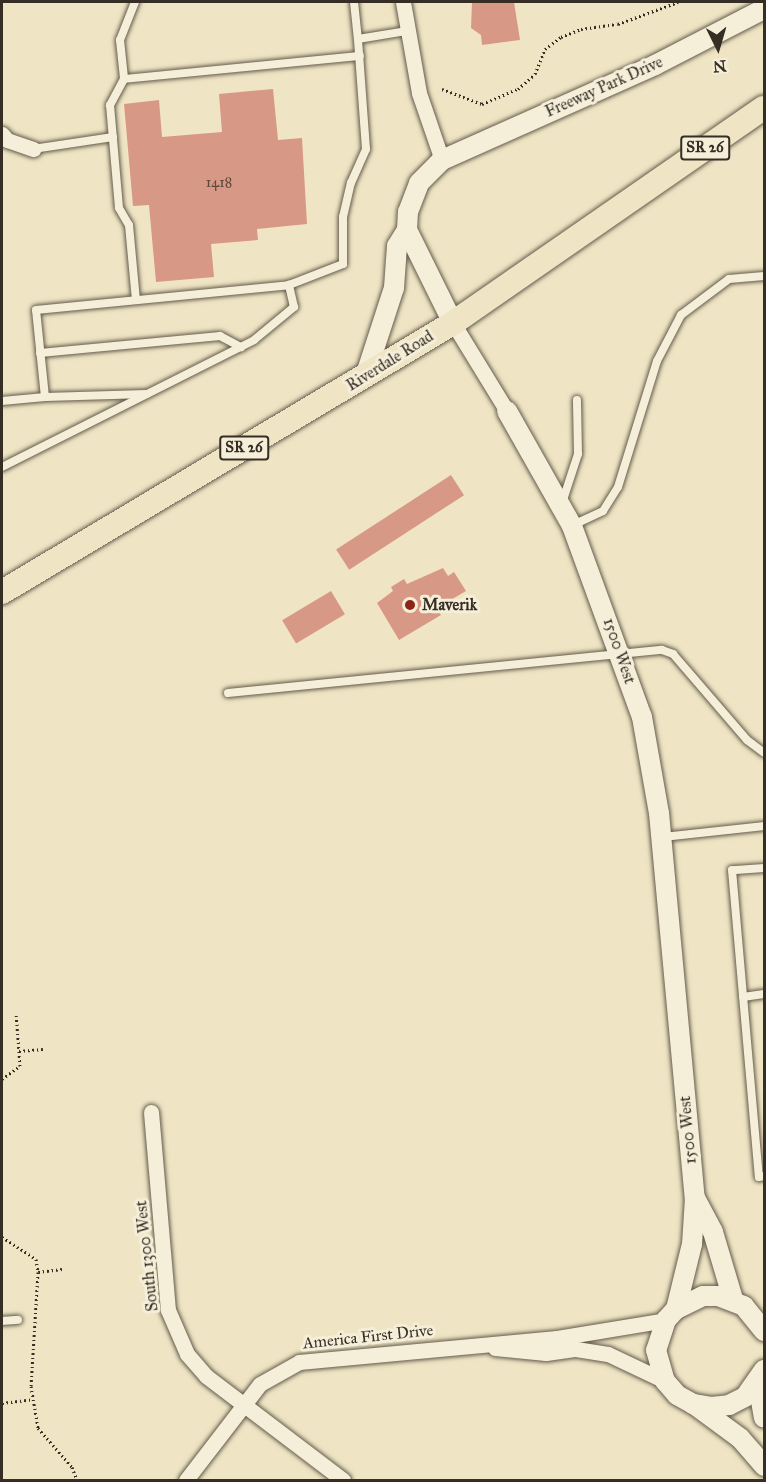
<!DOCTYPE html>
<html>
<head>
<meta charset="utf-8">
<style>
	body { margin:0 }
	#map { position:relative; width:766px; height:1482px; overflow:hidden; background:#efe5c4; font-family:"IM FELL Great Primer",serif }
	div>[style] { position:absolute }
	.building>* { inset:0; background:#d89886; transform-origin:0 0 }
	.path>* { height:3px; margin-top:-1.5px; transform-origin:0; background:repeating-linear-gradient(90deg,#362d24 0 1.5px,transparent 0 4.5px) }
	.roads { filter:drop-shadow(0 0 2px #645b4c) drop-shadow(0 0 2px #645b4c) }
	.service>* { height:8px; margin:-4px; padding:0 4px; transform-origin:4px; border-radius:4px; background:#f5eed9 }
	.minor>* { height:15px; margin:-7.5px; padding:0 7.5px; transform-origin:7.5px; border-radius:7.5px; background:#f5eed9 }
	.tertiary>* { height:20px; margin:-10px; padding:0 10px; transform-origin:10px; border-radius:10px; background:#f5eed9 }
	.primary>* { height:24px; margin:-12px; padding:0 12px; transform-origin:12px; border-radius:12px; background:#efe5c4 }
	.dots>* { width:16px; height:16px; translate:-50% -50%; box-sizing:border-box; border:3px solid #f5eed9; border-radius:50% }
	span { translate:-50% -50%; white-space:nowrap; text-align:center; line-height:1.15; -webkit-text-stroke:6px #f5eed9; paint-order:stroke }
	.number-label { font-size:14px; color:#5e483c }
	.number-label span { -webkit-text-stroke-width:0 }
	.shield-label span { padding:2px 4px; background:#f5eed9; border:2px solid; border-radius:4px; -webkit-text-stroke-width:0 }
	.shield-label { font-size:15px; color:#362d24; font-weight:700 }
	.street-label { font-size:16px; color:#362d24 }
	.poi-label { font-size:16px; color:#362d24; font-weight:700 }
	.left { translate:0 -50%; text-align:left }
	.frame { position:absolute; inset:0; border:3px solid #362d24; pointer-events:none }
	.north { position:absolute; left:688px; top:18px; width:60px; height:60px; -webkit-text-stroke:4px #f5eed9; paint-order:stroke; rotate:175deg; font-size:16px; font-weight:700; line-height:24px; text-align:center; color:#362d24 }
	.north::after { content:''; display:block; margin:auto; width:21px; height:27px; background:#362d24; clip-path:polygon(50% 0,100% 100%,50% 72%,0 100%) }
</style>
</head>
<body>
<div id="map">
	<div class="building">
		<i style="clip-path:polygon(472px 2px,514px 2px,520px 40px,482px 45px,481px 35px,471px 28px)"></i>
		<i style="clip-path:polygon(273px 89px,278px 140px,302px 138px,307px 224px,257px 229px,258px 240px,211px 244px,214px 277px,156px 282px,149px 205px,133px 206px,124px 104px,159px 100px,162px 137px,222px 132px,219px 94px)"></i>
		<i style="left:451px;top:475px;width:24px;height:137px;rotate:57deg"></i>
		<i style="clip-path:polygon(443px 568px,448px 576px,454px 572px,466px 591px,437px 608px,441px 615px,399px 640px,377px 603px,393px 591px,391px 587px,404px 579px,407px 584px)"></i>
		<i style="left:331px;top:591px;width:27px;height:57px;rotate:59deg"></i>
	</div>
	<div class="path">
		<i style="left:442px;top:89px;width:43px;rotate:20.6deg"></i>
		<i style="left:482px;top:104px;width:39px;rotate:-23deg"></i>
		<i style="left:518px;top:89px;width:23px;rotate:-41deg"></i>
		<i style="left:535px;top:74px;width:27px;rotate:-68deg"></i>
		<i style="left:545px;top:49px;width:20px;rotate:-37deg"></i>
		<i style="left:561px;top:37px;width:22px;rotate:-22deg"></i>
		<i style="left:581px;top:29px;width:37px;rotate:-8deg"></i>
		<i style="left:618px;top:24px;width:64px;rotate:-20.1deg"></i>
		<i style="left:19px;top:1051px;width:24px;rotate:-5deg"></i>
		<i style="left:2px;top:1079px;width:22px;rotate:-36deg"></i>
		<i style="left:20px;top:1066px;width:53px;rotate:-94.3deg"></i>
		<i style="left:2px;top:1237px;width:40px;rotate:32.9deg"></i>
		<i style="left:36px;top:1259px;width:13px;rotate:81deg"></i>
		<i style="left:62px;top:1269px;width:24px;rotate:173deg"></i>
		<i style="left:38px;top:1272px;width:114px;rotate:93.5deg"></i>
		<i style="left:31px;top:1386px;width:43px;rotate:80.5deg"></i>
		<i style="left:38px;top:1428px;width:52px;rotate:48.9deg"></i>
		<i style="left:72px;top:1467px;width:14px;rotate:69deg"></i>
		<i style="left:2px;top:1403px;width:31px;rotate:-7deg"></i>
	</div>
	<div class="roads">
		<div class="service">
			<i style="left:135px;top:2px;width:41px;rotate:111.5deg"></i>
			<i style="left:120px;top:40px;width:39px;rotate:84deg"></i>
			<i style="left:124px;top:79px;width:30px;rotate:118deg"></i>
			<i style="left:110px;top:105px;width:103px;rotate:85deg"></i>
			<i style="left:119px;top:208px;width:20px;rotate:60deg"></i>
			<i style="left:129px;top:225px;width:75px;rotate:84.7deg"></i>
			<i style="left:354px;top:2px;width:37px;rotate:84deg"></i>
			<i style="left:124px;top:79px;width:237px;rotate:-5.6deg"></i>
			<i style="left:33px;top:149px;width:81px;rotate:-8.5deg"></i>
			<i style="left:40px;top:353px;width:181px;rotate:-5.4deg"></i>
			<i style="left:220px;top:336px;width:24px;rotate:28deg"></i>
			<i style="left:45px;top:397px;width:101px;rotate:-1.7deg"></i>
			<i style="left:2px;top:401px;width:43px;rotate:-5.3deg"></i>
			<i style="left:45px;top:397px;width:87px;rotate:-95.9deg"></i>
			<i style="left:36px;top:310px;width:254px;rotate:-5.6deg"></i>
			<i style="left:289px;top:285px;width:58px;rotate:-21.3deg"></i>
			<i style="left:343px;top:264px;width:47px;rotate:-90deg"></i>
			<i style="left:343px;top:217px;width:35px;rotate:-77deg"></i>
			<i style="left:351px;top:183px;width:37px;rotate:-66deg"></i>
			<i style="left:366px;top:149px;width:110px;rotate:-94.2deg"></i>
			<i style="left:358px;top:39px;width:50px;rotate:-9.3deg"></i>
			<i style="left:2px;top:467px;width:282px;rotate:-26.7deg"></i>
			<i style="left:254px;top:340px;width:52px;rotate:-39.5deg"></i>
			<i style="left:294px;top:307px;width:23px;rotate:-103deg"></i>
			<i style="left:562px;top:503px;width:52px;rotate:-71.9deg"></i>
			<i style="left:578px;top:454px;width:54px;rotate:-91.1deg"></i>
			<i style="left:573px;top:525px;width:33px;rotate:-25deg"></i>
			<i style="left:603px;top:511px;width:28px;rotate:-58deg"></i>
			<i style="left:618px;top:487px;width:132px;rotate:-72.8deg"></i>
			<i style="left:657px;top:361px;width:52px;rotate:-62.4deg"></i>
			<i style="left:681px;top:315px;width:60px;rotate:-36.9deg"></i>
			<i style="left:729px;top:279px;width:35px;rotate:-5deg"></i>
			<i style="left:228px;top:693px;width:436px;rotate:-5.7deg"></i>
			<i style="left:662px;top:650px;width:12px;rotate:20deg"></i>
			<i style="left:673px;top:654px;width:113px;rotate:49.3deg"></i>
			<i style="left:747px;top:740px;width:21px;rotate:37deg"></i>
			<i style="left:663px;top:837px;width:102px;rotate:-6.2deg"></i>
			<i style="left:764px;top:868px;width:32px;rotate:176deg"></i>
			<i style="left:732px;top:870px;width:308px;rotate:85deg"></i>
			<i style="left:759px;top:1177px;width:5px;rotate:-11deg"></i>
			<i style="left:743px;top:997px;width:21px;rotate:-8deg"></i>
			<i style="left:2px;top:1321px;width:16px;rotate:-4deg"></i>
		</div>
		<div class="minor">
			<i style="left:403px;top:2px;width:92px;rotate:80deg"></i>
			<i style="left:419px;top:93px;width:71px;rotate:71.1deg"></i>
			<i style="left:2px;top:134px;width:8px;rotate:50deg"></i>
			<i style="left:7px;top:140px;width:28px;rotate:19deg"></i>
			<i style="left:453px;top:323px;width:103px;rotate:58.5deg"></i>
			<i style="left:151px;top:1112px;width:199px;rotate:85.1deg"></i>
			<i style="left:168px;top:1310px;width:48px;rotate:66.6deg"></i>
			<i style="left:187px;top:1354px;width:29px;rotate:49deg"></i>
			<i style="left:206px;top:1376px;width:172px;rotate:37.2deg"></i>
			<i style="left:495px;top:1348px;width:51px;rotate:5.6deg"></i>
			<i style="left:546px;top:1353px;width:30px;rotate:-8deg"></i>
			<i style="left:576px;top:1349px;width:32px;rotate:9deg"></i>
			<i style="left:608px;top:1354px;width:63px;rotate:25.3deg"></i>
			<i style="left:186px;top:1480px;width:121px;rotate:-52.4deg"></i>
			<i style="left:260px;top:1384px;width:45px;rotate:-29.4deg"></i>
			<i style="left:299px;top:1362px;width:259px;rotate:-5.3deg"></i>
			<i style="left:557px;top:1338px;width:110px;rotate:-9.4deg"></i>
		</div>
		<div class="tertiary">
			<i style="left:453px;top:323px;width:104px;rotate:-116.3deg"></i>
			<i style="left:407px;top:230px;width:18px;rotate:-87deg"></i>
			<i style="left:408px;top:212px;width:31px;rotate:-69deg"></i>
			<i style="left:419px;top:183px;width:33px;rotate:-45deg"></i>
			<i style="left:442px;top:160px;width:233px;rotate:-24deg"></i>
			<i style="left:655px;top:65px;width:123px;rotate:-27.2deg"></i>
			<i style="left:365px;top:377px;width:94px;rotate:-72deg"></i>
			<i style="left:394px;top:288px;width:42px;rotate:-85.9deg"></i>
			<i style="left:397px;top:246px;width:19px;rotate:-58deg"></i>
			<i style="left:507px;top:411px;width:132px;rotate:60.5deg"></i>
			<i style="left:572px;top:526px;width:203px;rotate:69.9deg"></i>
			<i style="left:642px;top:717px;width:97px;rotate:80deg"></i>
			<i style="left:659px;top:813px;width:387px;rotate:84.7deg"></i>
			<i style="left:695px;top:1198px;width:46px;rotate:93.7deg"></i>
			<i style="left:692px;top:1244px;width:67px;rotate:103.8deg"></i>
			<i style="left:695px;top:1198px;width:38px;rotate:62deg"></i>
			<i style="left:713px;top:1232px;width:70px;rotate:73.4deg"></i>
			<i style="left:764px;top:1331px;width:32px;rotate:-129deg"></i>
			<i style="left:744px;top:1306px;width:28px;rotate:-159deg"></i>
			<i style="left:718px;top:1296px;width:15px;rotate:180deg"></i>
			<i style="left:703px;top:1296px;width:30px;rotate:154deg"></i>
			<i style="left:676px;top:1309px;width:15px;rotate:132deg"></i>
			<i style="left:666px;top:1320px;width:32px;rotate:108deg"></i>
			<i style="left:656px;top:1350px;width:32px;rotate:74deg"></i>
			<i style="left:665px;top:1381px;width:18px;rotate:49deg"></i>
			<i style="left:677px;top:1395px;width:18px;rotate:29deg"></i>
			<i style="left:693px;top:1404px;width:18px;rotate:9deg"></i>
			<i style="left:711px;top:1407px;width:18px;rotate:-6deg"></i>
			<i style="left:729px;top:1405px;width:18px;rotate:-27deg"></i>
			<i style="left:745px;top:1397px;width:33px;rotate:-55deg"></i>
			<i style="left:758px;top:1384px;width:34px;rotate:80deg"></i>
			<i style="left:695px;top:1405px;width:56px;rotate:36.3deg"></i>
			<i style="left:740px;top:1438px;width:37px;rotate:49deg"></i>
		</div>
		<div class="primary">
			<i style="left:2px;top:592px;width:525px;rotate:-30.81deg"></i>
			<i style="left:453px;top:323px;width:378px;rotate:-34.7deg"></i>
		</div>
	</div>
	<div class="dots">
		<i style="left:410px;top:605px;background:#8f2418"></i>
	</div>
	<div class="number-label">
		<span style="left:219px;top:183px">1418</span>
	</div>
	<div class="shield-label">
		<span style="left:705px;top:148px">SR 26</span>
		<span style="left:244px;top:448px">SR 26</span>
	</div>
	<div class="street-label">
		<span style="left:604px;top:87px;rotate:-24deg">Freeway Park Drive</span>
		<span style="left:390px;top:361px;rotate:-32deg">Riverdale Road</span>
		<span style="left:619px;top:651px;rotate:71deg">1500 West</span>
		<span style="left:688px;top:1130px;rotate:-95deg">1500 West</span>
		<span style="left:147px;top:1256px;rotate:-96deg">South 1300 West</span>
		<span style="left:368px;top:1337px;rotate:-6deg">America First Drive</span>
	</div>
	<div class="poi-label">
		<span class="left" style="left:422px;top:605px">Maverik</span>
	</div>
	<div class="frame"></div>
	<div class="north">N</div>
</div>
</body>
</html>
